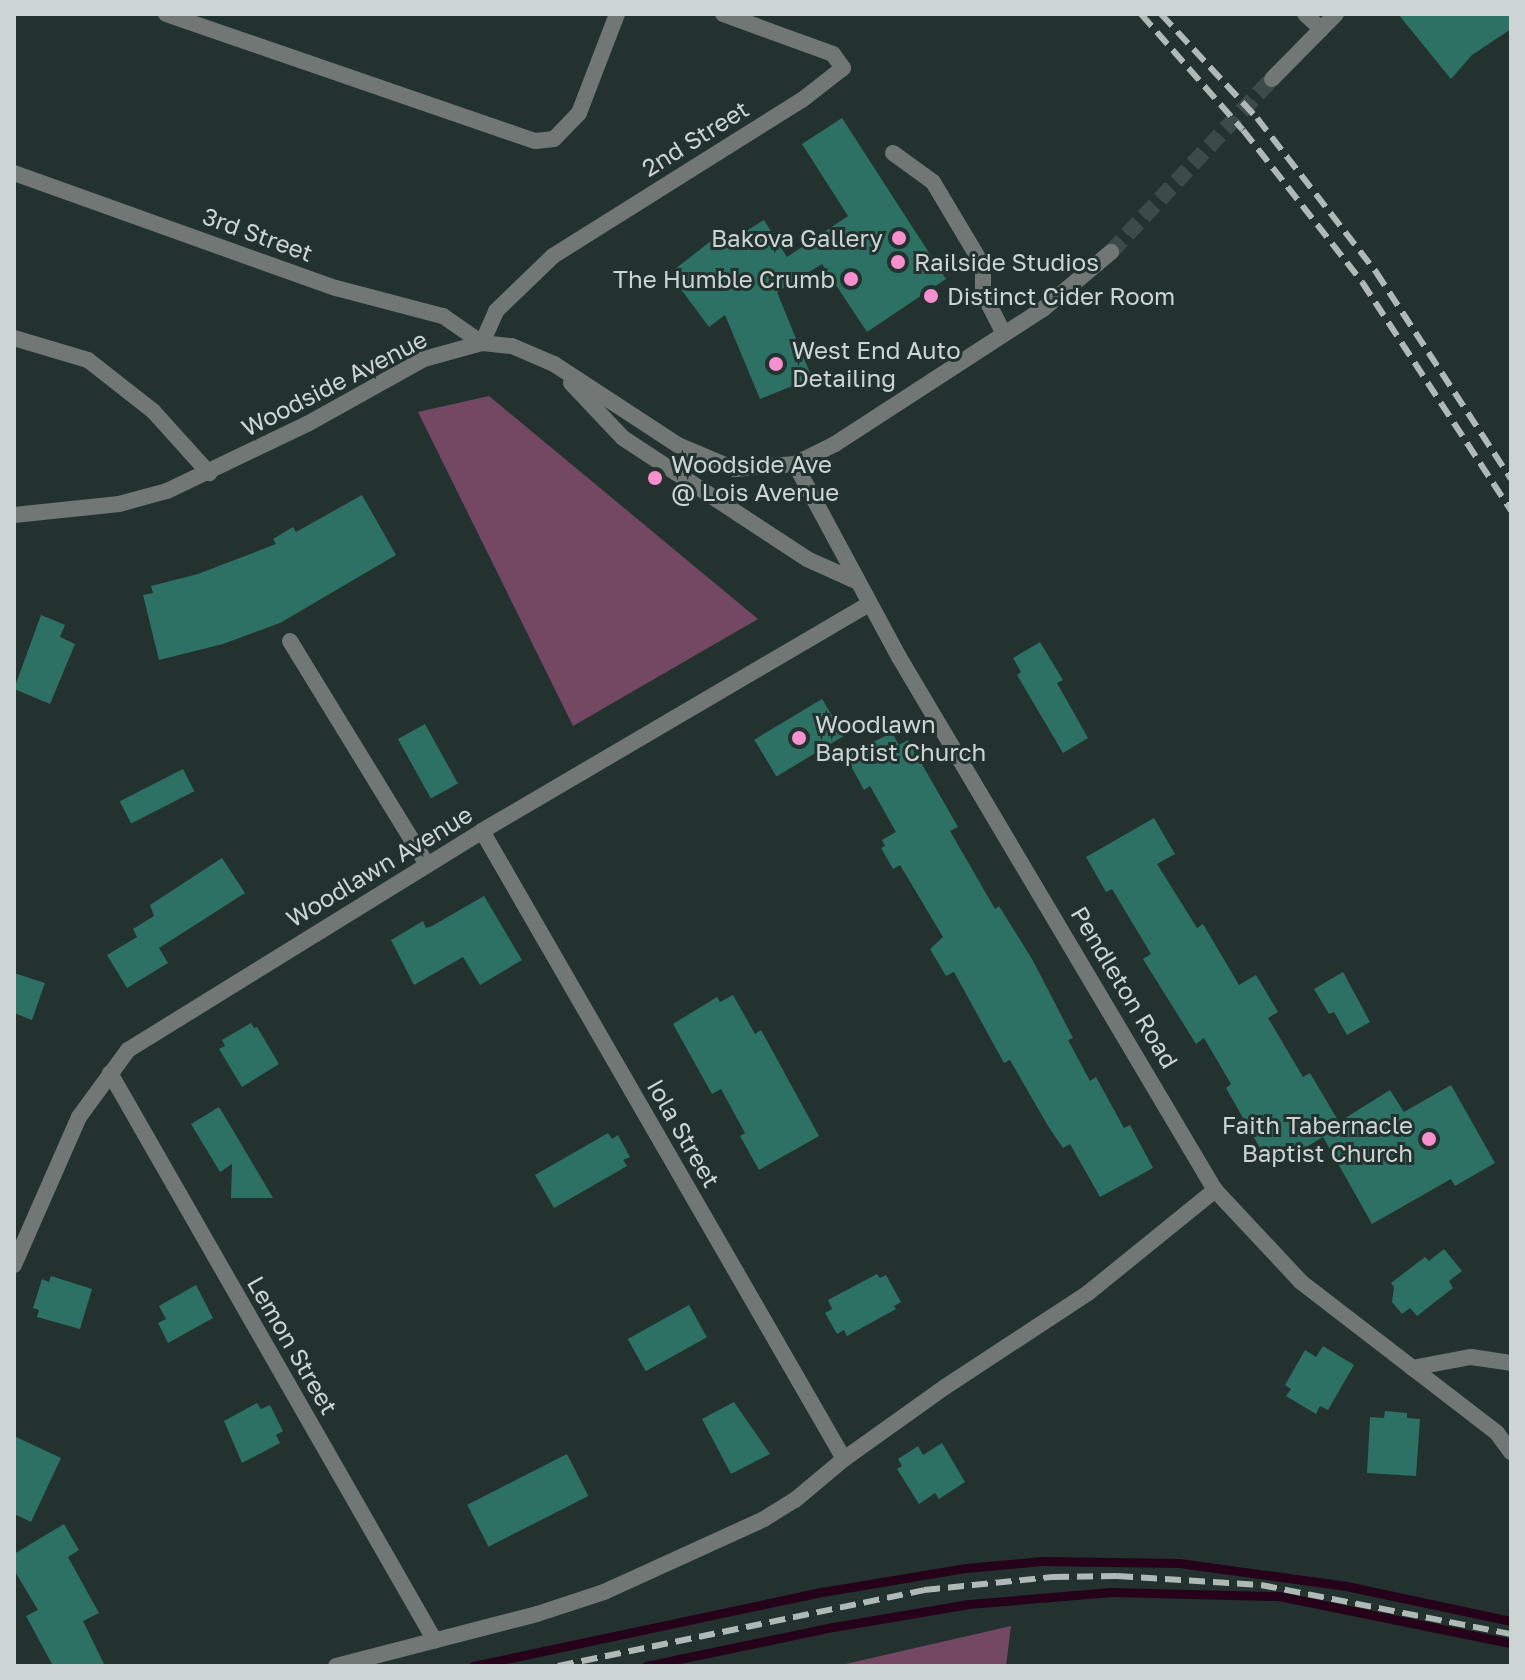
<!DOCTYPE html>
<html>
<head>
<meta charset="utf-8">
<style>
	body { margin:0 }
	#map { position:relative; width:1525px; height:1680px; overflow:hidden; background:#23322f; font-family:"Golos Text",sans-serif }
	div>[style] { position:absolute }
	.forest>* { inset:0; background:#744863 }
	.stream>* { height:9px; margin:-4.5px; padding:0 4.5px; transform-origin:4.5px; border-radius:4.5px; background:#26021a }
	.building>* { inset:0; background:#2d7064; transform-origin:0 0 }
	.tertiary-tunnel>* { height:16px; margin-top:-8px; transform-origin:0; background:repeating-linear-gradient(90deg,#3c4a48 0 16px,transparent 0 24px) }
	.service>* { height:16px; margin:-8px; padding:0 8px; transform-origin:8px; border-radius:8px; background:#707775 }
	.minor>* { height:16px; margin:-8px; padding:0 8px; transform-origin:8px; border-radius:8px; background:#707775 }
	.tertiary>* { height:16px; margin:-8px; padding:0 8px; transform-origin:8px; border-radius:8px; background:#707775 }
	.rail>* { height:6px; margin-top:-3px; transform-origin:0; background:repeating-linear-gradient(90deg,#afb9b6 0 16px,transparent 0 24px) }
	.dots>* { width:22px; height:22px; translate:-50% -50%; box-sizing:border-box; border:4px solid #23322f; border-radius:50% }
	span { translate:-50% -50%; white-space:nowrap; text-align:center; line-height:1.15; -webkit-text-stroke:6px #23322f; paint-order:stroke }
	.street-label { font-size:24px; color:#ccd5d3 }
	.poi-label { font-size:24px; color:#ccd5d3 }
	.right { translate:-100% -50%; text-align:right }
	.left { translate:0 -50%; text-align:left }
	.frame { position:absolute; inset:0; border:16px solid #ccd5d3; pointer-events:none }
</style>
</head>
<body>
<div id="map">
	<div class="forest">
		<i style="clip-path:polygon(489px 396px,758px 619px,573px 726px,418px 412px)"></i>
		<i style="clip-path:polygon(1011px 1626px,1006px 1666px,837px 1666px)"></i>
	</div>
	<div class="stream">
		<i style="left:473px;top:1666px;width:357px;rotate:-12deg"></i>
		<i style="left:822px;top:1592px;width:146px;rotate:-9.5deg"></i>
		<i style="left:966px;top:1568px;width:76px;rotate:-5.3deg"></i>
		<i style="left:1042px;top:1561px;width:137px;rotate:0.8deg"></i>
		<i style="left:1179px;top:1563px;width:169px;rotate:7.8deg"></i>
		<i style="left:1346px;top:1586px;width:169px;rotate:12deg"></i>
		<i style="left:646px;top:1666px;width:191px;rotate:-11.8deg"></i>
		<i style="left:833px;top:1627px;width:138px;rotate:-9.6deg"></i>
		<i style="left:969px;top:1604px;width:143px;rotate:-4.8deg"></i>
		<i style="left:1111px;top:1592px;width:168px;rotate:1.4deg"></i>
		<i style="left:1279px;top:1596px;width:237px;rotate:11.5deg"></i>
	</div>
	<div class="building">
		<i style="clip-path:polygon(1398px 14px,1511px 14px,1511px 29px,1472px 55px,1451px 79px)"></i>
		<i style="clip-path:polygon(842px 118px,946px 279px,867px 332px,822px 264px,777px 292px,812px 378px,760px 399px,725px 315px,709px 327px,674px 280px,680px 276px,675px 269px,711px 241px,717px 249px,764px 220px,787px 257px,848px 216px,802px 144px)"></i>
		<i style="clip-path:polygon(362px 495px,396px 555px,280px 623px,223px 644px,159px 660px,143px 595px,153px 593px,151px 586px,198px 574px,276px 544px,273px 539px,293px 527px,296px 532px)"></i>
		<i style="clip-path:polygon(41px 615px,65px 625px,60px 637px,75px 644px,50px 704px,14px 689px)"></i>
		<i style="clip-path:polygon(1040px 642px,1063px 680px,1057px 683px,1088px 738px,1063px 753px,1017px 675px,1021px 672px,1013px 658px)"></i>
		<i style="left:822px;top:699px;width:43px;height:79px;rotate:59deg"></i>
		<i style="left:425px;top:724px;width:68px;height:31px;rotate:61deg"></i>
		<i style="clip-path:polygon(892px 733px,899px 745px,908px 740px,958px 827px,950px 831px,995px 909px,999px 906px,1032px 959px,1073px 1038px,1068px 1040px,1090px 1081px,1096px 1077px,1124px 1128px,1130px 1125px,1153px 1168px,1100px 1197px,1070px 1144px,1063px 1148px,1048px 1126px,1010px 1060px,1004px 1063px,954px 972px,946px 976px,930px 949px,943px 937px,900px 865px,893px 869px,881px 848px,885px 846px,882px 840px,896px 832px,870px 786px,864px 790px,845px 755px)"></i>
		<i style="left:183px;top:769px;width:25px;height:71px;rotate:63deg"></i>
		<i style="clip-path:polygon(1154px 818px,1175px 854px,1157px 864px,1197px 928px,1203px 924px,1239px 985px,1256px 975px,1278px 1012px,1268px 1018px,1303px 1077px,1310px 1073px,1339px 1122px,1390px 1090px,1404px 1112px,1451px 1085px,1495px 1163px,1455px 1186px,1451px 1179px,1372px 1224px,1323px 1137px,1280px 1163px,1278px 1159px,1269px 1164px,1226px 1088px,1231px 1084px,1204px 1038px,1196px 1044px,1143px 959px,1151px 954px,1112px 889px,1106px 892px,1086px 857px)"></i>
		<i style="clip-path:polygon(222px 858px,245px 893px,159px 948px,168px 963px,127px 988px,107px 955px,137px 937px,133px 929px,154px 916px,150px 905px)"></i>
		<i style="clip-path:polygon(484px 896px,522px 960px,480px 985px,463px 957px,414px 985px,391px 940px,423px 921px,426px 928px,432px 926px)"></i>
		<i style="clip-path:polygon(1343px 972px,1370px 1022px,1347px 1035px,1334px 1012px,1329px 1014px,1314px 989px)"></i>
		<i style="clip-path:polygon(14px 973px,45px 983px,32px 1020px,14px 1013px)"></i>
		<i style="clip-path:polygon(733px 995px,755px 1034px,761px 1030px,819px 1136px,759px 1170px,740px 1136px,745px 1133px,721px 1089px,712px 1094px,673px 1024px,717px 997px,720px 1002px)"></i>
		<i style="clip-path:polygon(251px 1023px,254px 1028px,257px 1027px,279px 1064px,242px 1087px,219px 1049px,225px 1046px,222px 1040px)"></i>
		<i style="clip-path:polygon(219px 1107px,234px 1132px,273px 1198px,231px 1198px,232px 1164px,220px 1172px,191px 1124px)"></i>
		<i style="clip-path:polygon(608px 1133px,612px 1139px,618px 1135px,630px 1157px,623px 1160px,627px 1166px,554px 1208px,535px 1175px)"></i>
		<i style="clip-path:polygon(1444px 1249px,1462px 1271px,1449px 1281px,1453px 1288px,1417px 1316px,1410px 1308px,1402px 1314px,1392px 1302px,1394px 1287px,1391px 1283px,1425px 1257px,1429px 1261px)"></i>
		<i style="clip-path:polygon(877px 1274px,880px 1278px,886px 1275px,901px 1302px,894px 1306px,896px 1309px,847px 1336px,844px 1330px,837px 1334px,825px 1313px,832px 1309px,828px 1300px)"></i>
		<i style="clip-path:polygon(51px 1276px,92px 1289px,80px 1329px,37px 1317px,39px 1310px,33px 1308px,42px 1279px,49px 1282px)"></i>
		<i style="clip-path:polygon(196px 1285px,213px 1318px,168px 1343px,158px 1323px,166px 1319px,159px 1306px)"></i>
		<i style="left:689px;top:1305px;width:37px;height:70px;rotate:61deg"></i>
		<i style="clip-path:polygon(1323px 1346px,1354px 1365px,1328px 1410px,1320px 1406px,1316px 1414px,1286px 1396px,1291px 1389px,1285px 1385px,1305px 1350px,1316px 1357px)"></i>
		<i style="clip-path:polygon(734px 1402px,770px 1454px,731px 1474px,702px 1419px)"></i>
		<i style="clip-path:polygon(257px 1403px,261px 1409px,270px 1405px,283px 1431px,276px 1435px,280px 1443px,242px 1463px,224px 1421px)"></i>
		<i style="clip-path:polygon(1385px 1411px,1407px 1413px,1407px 1418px,1420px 1419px,1416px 1476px,1367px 1473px,1370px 1417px,1384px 1418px)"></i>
		<i style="clip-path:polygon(14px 1436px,61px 1458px,31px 1522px,14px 1514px)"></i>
		<i style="clip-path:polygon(942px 1443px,965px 1482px,939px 1499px,935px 1493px,919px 1504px,897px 1469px,902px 1466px,898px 1459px,918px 1446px,923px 1455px)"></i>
		<i style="left:567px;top:1454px;width:47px;height:112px;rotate:63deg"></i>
		<i style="clip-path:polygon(64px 1524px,79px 1550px,68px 1557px,99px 1613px,83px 1621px,105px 1666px,53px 1666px,26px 1616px,38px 1610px,14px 1570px,14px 1554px)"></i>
	</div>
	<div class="tertiary-tunnel">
		<i style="left:1111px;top:252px;width:236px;rotate:-47.1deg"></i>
	</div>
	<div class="service">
		<i style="left:166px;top:14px;width:390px;rotate:19deg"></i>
		<i style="left:535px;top:141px;width:19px;rotate:-6deg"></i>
		<i style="left:554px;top:139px;width:36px;rotate:-46deg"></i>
		<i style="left:579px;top:113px;width:106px;rotate:-69deg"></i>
		<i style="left:1305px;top:14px;width:22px;rotate:43deg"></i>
		<i style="left:893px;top:153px;width:49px;rotate:35.9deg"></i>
		<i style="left:933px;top:182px;width:98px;rotate:59.2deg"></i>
		<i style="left:983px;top:266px;width:27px;rotate:90deg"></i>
		<i style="left:983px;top:293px;width:46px;rotate:62.9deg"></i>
		<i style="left:14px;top:338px;width:77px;rotate:16.6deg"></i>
		<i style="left:88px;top:360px;width:83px;rotate:38.1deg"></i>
		<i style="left:153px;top:411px;width:84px;rotate:47.9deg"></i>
		<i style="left:290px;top:641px;width:263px;rotate:58.5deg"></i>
		<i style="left:1412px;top:1368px;width:60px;rotate:-10.6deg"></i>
		<i style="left:1471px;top:1357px;width:40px;rotate:8.5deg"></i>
	</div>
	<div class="minor">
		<i style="left:14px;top:173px;width:342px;rotate:19.7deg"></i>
		<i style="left:336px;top:288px;width:111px;rotate:14.7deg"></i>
		<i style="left:443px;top:316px;width:47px;rotate:34.7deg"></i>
		<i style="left:482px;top:343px;width:35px;rotate:-66deg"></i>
		<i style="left:496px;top:311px;width:79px;rotate:-44deg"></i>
		<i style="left:553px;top:256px;width:294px;rotate:-32.1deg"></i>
		<i style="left:802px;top:100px;width:52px;rotate:-38deg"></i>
		<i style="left:843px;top:68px;width:17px;rotate:-126deg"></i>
		<i style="left:833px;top:54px;width:117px;rotate:-160deg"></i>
		<i style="left:482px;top:831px;width:725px;rotate:60.04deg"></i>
		<i style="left:110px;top:1073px;width:654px;rotate:60.22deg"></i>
		<i style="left:14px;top:1265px;width:162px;rotate:-66.3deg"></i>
		<i style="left:79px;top:1117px;width:83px;rotate:-53.8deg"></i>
		<i style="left:128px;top:1050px;width:416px;rotate:-31.7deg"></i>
		<i style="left:482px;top:831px;width:449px;rotate:-30.4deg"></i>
		<i style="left:336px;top:1666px;width:208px;rotate:-14.5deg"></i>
		<i style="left:537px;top:1614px;width:71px;rotate:-18.2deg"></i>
		<i style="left:604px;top:1592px;width:176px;rotate:-24.5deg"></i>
		<i style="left:764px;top:1519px;width:36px;rotate:-32deg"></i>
		<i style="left:795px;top:1500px;width:64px;rotate:-39.9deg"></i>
		<i style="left:844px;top:1459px;width:124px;rotate:-35.5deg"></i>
		<i style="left:945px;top:1387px;width:171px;rotate:-33.3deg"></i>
		<i style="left:1088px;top:1293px;width:164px;rotate:-39deg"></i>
	</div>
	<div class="tertiary">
		<i style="left:1272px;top:79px;width:91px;rotate:-45.4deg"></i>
		<i style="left:571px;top:383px;width:76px;rotate:46.6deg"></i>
		<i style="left:623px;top:438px;width:220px;rotate:33.3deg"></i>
		<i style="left:807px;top:559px;width:54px;rotate:24.2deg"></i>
		<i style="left:795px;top:464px;width:219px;rotate:61.7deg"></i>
		<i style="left:899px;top:657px;width:620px;rotate:59.34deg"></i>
		<i style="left:1215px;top:1190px;width:126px;rotate:46.9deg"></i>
		<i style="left:1301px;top:1282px;width:247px;rotate:37.6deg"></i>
		<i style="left:1497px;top:1433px;width:24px;rotate:54deg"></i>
		<i style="left:14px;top:515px;width:106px;rotate:-6deg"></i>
		<i style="left:119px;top:504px;width:50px;rotate:-15.2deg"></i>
		<i style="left:167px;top:491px;width:157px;rotate:-25.6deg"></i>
		<i style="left:309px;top:423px;width:132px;rotate:-29.1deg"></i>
		<i style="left:424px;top:359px;width:60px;rotate:-15.4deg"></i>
		<i style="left:482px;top:343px;width:30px;rotate:6deg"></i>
		<i style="left:512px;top:346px;width:46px;rotate:23.2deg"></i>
		<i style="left:554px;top:364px;width:148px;rotate:33.2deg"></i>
		<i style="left:678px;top:445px;width:62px;rotate:22.8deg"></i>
		<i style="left:735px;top:469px;width:60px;rotate:-4.8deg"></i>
		<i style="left:795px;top:464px;width:45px;rotate:-26.6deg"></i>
		<i style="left:835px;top:444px;width:248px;rotate:-33deg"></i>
		<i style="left:1043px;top:309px;width:89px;rotate:-40deg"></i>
	</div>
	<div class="rail">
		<i style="left:1141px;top:14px;width:154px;rotate:48.7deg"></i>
		<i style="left:1243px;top:130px;width:193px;rotate:51.9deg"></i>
		<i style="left:1362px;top:282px;width:273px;rotate:56.9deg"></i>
		<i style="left:1161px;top:14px;width:142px;rotate:47.3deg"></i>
		<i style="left:1257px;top:118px;width:195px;rotate:52.3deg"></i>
		<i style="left:1376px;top:272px;width:247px;rotate:56.9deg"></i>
		<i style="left:558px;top:1666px;width:374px;rotate:-11.7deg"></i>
		<i style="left:924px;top:1590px;width:130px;rotate:-5.8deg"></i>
		<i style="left:1053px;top:1577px;width:64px;rotate:-0.9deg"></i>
		<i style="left:1117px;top:1576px;width:144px;rotate:3.6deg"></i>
		<i style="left:1261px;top:1585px;width:255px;rotate:11.1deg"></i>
	</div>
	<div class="dots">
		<i style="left:899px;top:238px;background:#f790cf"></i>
		<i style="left:898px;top:262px;background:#f790cf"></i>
		<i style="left:851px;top:279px;background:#f790cf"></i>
		<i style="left:931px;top:296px;background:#f790cf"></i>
		<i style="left:776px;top:364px;background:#f790cf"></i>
		<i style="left:655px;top:478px;background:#f790cf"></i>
		<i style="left:799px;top:738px;background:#f790cf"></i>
		<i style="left:1429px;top:1139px;background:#f790cf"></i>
	</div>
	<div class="street-label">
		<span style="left:695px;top:138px;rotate:-32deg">2nd Street</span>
		<span style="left:258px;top:234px;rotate:20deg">3rd Street</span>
		<span style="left:334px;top:383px;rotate:-27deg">Woodside Avenue</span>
		<span style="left:379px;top:866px;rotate:-31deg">Woodlawn Avenue</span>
		<span style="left:1125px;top:987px;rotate:59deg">Pendleton Road</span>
		<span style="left:684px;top:1133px;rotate:60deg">Iola Street</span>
		<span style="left:293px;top:1345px;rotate:60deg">Lemon Street</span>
	</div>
	<div class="poi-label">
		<span class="right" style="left:883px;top:238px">Bakova Gallery</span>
		<span class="left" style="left:914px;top:262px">Railside Studios</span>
		<span class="right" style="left:835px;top:279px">The Humble Crumb</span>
		<span class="left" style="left:947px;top:296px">Distinct Cider Room</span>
		<span class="left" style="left:792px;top:364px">West End Auto<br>Detailing</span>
		<span class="left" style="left:671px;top:478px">Woodside Ave<br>@ Lois Avenue</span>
		<span class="left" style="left:815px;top:738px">Woodlawn<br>Baptist Church</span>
		<span class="right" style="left:1413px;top:1139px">Faith Tabernacle<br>Baptist Church</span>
	</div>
	<div class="frame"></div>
</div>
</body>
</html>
